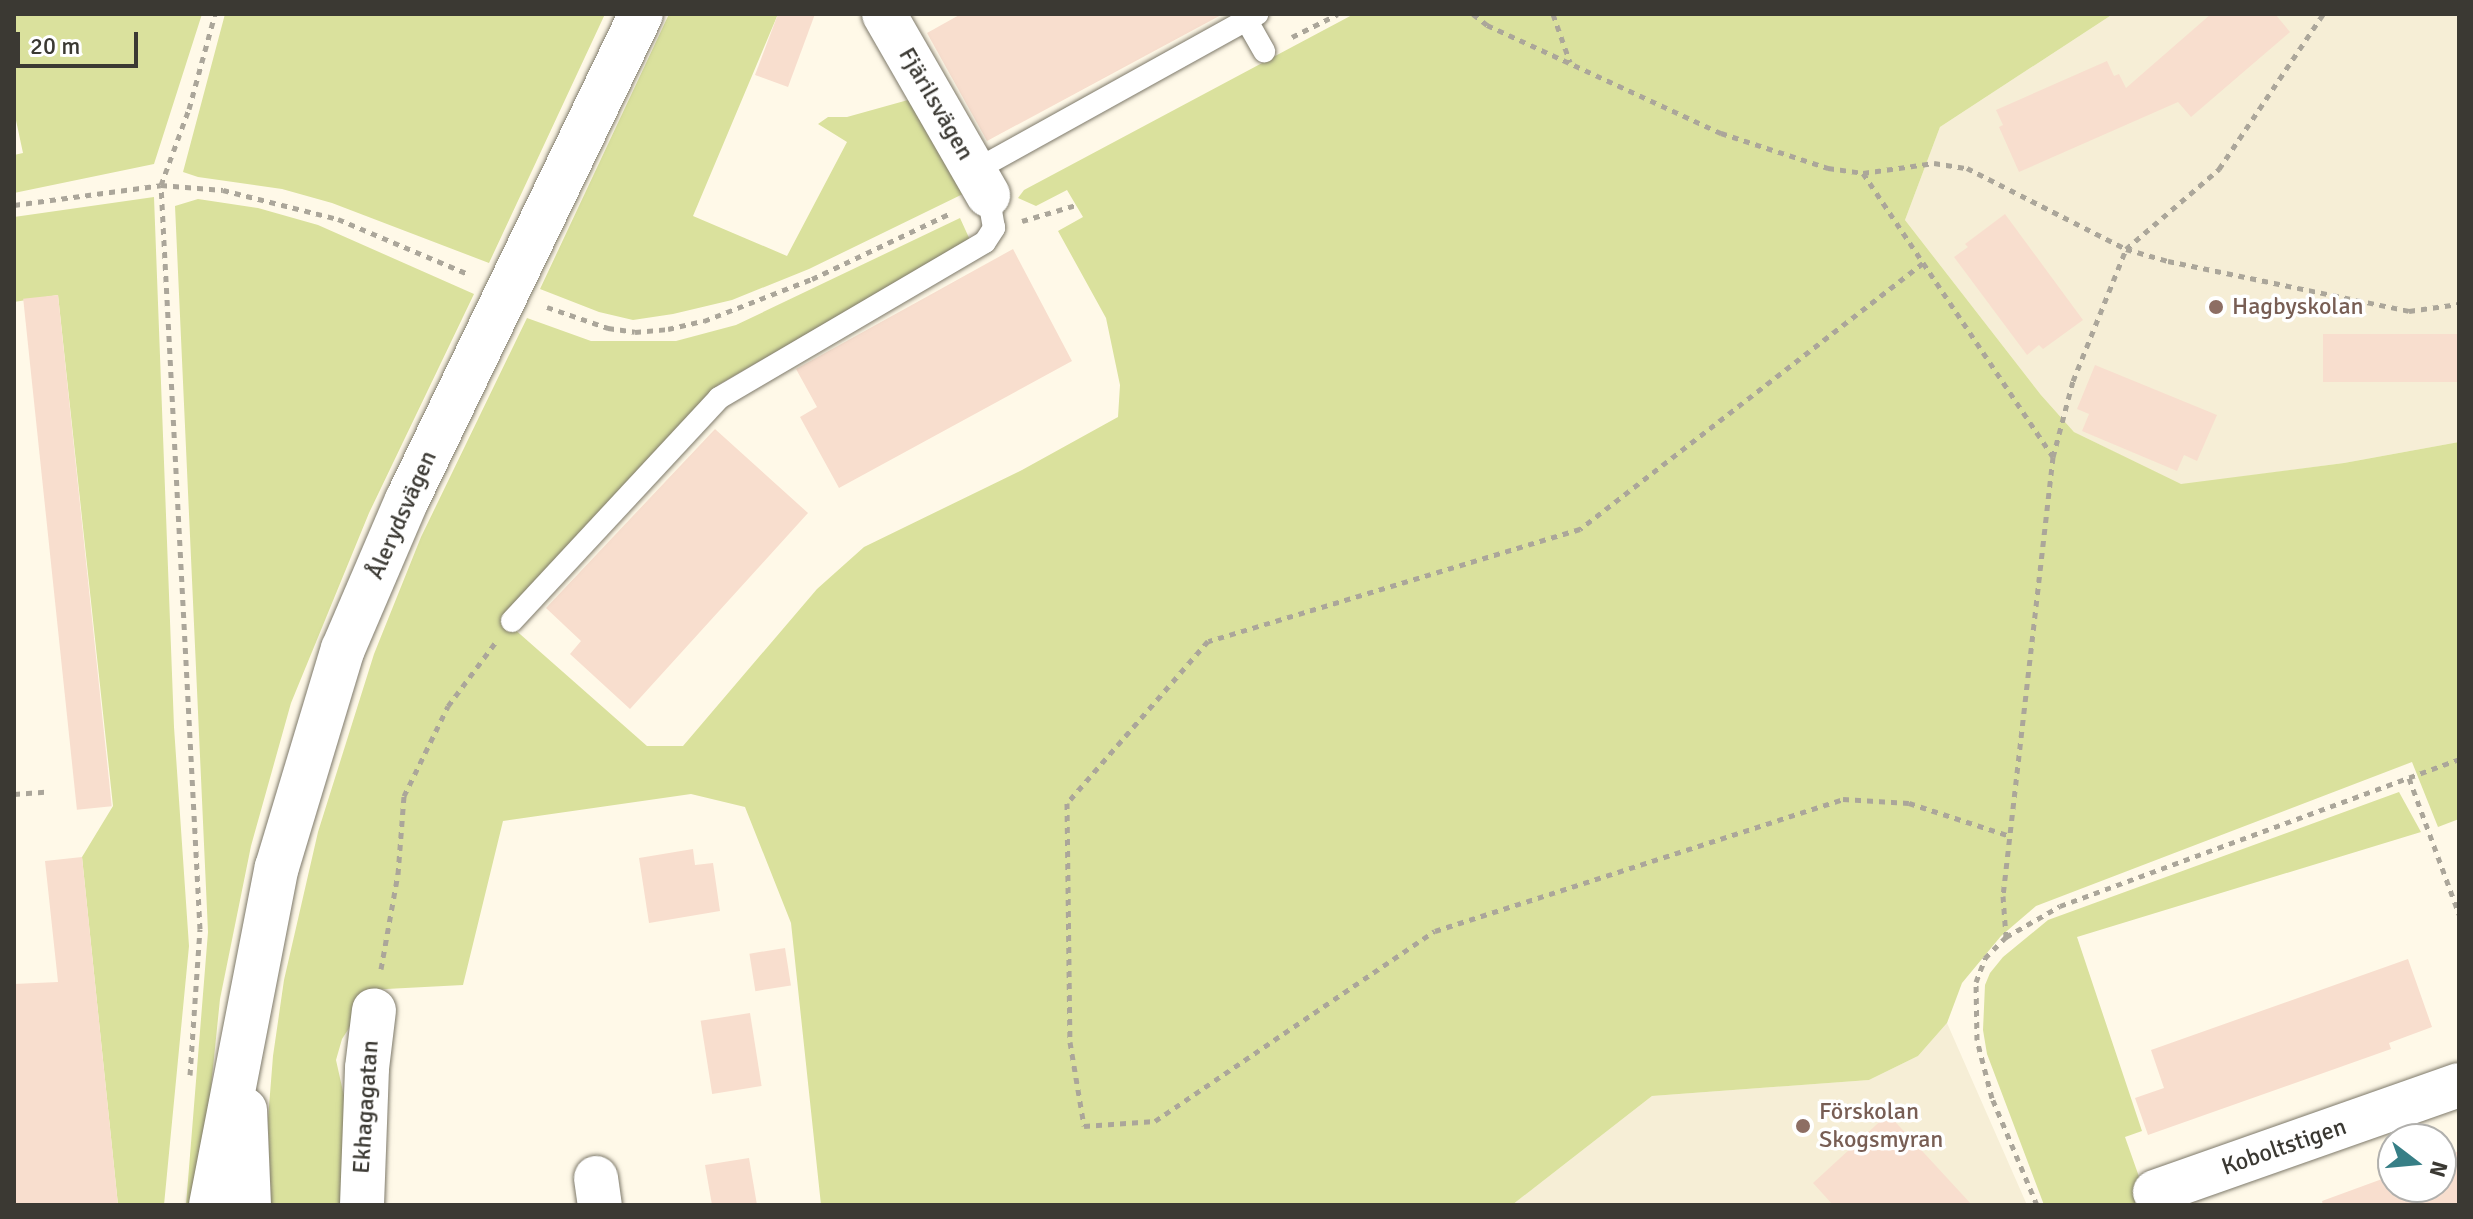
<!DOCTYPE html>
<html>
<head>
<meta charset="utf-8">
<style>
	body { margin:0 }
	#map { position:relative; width:2473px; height:1219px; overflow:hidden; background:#fff9e8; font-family:Signika,sans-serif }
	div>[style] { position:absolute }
	.built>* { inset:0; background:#f6eed6 }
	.green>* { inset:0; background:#dae19d }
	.building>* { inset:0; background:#f8dece; transform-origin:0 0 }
	.path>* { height:5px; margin-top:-2.5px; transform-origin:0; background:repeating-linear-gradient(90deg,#aba69a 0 6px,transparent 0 12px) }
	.roads { filter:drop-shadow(0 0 2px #7e796a) drop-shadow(0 0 2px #7e796a) }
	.lane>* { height:22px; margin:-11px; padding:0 11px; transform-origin:11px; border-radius:11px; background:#fff }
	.street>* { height:44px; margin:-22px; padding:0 22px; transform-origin:22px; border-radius:22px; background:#fff }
	.secondary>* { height:44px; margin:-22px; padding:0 22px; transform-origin:22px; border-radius:22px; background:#fff }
	.dots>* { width:22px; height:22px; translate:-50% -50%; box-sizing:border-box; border:4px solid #fff; border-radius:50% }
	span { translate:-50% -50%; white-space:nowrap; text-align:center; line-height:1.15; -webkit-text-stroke:7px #fff; paint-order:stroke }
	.street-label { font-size:24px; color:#3b3933 }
	.education-label { font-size:24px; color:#785e54 }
	.left { translate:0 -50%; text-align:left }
	.frame { position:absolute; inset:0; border:16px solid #3b3933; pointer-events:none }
	.north { position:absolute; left:2377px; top:1123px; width:80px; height:80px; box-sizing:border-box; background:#fff; border:2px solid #b1b0ad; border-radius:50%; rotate:106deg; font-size:22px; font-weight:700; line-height:32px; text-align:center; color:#3b3933 }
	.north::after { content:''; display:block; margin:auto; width:28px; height:36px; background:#377f86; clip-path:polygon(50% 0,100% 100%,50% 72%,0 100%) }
	.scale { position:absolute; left:16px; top:32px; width:122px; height:36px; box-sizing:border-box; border:4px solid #3b3933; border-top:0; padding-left:10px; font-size:24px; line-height:28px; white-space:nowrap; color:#3b3933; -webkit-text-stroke:6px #fff; paint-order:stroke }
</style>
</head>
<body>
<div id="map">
	<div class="built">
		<i style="clip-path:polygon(2113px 14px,2459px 14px,2459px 442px,2344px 463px,2181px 485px,2074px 432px,2041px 395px,1905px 220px,1940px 127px)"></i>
		<i style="clip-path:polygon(1947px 1023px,2027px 1205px,1512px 1205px,1652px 1096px,1869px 1080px,1918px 1056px)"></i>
	</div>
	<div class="green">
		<i style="clip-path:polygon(14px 14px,202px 14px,154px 164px,14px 193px,14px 155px,23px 153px,14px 111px)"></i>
		<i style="clip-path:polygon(225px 14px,605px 14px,489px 263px,332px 203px,282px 189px,198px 177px,183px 172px)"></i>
		<i style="clip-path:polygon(669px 14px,778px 14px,693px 216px,787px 256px,847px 142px,818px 124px,828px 117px,847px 117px,908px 100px,917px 101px,967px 192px,809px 269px,732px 300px,673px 314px,633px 320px,599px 312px,540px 289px)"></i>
		<i style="clip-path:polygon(1354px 14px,2113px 14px,1940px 127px,1905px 220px,2041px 395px,2074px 432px,2181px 484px,2344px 463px,2459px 442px,2459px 819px,2438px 827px,2412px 762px,2036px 906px,2001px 936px,1962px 983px,1947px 1023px,1918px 1056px,1869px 1080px,1652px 1096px,1512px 1205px,821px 1205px,791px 923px,745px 807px,691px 794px,503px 821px,463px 985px,367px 990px,355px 1019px,342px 1039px,336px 1060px,346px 1105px,342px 1205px,271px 1205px,268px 1119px,273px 1056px,284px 980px,318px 832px,374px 654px,421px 537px,527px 318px,591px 341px,676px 341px,736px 325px,960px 218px,970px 240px,718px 385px,504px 620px,647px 746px,683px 746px,817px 589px,864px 547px,1022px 470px,1118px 417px,1120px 385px,1106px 318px,1058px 231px,1083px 217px,1067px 190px,1036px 206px,1018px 198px,1024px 190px)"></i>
		<i style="clip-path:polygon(154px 197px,174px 727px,189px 946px,164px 1205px,118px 1205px,82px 857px,113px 806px,58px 295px,14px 302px,14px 217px)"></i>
		<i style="clip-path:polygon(198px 199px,258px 208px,318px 225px,474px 294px,369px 513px,291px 703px,251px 846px,220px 999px,199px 1205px,186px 1205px,208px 932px,175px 206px)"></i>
		<i style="clip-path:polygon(2399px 792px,2421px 832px,2077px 937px,2142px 1131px,2125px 1137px,2149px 1205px,2044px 1205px,1987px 1054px,1983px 1030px,1985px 985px,1990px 973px,2003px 957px,2048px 920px)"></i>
	</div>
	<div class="building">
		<i style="clip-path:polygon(778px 14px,815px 14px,788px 87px,755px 75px)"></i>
		<i style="clip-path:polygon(961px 14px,1223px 14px,987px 141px,927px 33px)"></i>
		<i style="clip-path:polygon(2211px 14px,2275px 14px,2290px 32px,2191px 117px,2178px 102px,2019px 172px,1999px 127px,2003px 125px,1996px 110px,2107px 61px,2114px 76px,2119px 74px,2126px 88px)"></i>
		<i style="clip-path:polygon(2005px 214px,2083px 320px,2043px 349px,2039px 345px,2027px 355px,1954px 257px,1968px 247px,1965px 244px)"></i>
		<i style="clip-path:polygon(1013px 249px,1072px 361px,839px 488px,800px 417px,817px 407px,796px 369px)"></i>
		<i style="left:58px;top:295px;width:514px;height:35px;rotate:84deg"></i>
		<i style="left:2459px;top:334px;width:48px;height:136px;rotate:90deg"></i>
		<i style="clip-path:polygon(2095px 365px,2217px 415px,2197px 461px,2184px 455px,2177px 471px,2082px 431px,2089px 414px,2077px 409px)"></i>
		<i style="clip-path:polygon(715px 429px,808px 513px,630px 709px,570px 654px,581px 641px,546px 608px)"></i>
		<i style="clip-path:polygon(693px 849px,695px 865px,713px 863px,720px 911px,649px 923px,639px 858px)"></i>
		<i style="clip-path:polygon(82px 857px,118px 1205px,14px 1205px,14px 984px,58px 982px,45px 861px)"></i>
		<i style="left:785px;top:948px;width:38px;height:36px;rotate:81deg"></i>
		<i style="clip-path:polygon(2408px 959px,2432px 1027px,2389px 1043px,2391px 1049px,2148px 1135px,2135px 1098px,2164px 1088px,2151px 1050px)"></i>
		<i style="left:750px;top:1013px;width:74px;height:50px;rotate:81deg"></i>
		<i style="clip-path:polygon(1888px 1114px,1972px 1205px,1833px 1205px,1813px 1183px)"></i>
		<i style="clip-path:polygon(2459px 1151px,2459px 1205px,2323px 1205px,2322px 1201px,2393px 1175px,2393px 1187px,2441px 1187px,2441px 1158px)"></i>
		<i style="clip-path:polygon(749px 1158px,757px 1205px,712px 1205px,705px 1165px)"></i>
	</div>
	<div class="path">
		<i style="left:1473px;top:14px;width:18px;rotate:38deg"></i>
		<i style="left:1487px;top:25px;width:258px;rotate:24.8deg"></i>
		<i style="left:1721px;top:133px;width:113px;rotate:18.1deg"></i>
		<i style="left:1828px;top:168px;width:35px;rotate:8deg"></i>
		<i style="left:1863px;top:173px;width:342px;rotate:56.2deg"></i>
		<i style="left:2053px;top:457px;width:442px;rotate:96.5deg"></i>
		<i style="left:2003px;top:896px;width:41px;rotate:85.8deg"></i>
		<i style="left:1553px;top:14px;width:51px;rotate:70.5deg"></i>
		<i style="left:1292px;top:37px;width:51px;rotate:-26.6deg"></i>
		<i style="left:1863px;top:173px;width:72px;rotate:-8deg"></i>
		<i style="left:1934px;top:163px;width:33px;rotate:9deg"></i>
		<i style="left:1967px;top:168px;width:178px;rotate:27deg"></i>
		<i style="left:2126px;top:249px;width:44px;rotate:15.9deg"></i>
		<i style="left:2168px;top:261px;width:246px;rotate:11.7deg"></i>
		<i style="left:2409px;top:311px;width:50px;rotate:-8deg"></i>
		<i style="left:14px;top:205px;width:148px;rotate:-7.7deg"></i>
		<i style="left:161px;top:185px;width:62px;rotate:4.6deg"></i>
		<i style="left:223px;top:190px;width:119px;rotate:14.2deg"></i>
		<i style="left:338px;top:219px;width:141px;rotate:22.9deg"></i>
		<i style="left:1022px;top:221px;width:56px;rotate:-16.5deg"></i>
		<i style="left:1923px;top:263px;width:434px;rotate:142.2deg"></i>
		<i style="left:1580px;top:529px;width:388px;rotate:163.2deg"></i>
		<i style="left:1208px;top:641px;width:215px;rotate:131deg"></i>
		<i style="left:1067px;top:803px;width:239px;rotate:89.3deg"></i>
		<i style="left:1070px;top:1042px;width:85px;rotate:80.5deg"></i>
		<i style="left:1084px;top:1126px;width:71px;rotate:-4deg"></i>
		<i style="left:1155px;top:1121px;width:338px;rotate:-34.2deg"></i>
		<i style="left:1435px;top:931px;width:429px;rotate:-17.9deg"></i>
		<i style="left:1843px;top:799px;width:66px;rotate:3.5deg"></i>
		<i style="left:1909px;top:803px;width:106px;rotate:18.1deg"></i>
		<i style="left:547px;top:307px;width:65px;rotate:19deg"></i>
		<i style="left:608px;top:328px;width:27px;rotate:8deg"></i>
		<i style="left:635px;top:332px;width:33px;rotate:-5deg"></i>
		<i style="left:668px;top:329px;width:37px;rotate:-13deg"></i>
		<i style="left:704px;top:321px;width:116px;rotate:-21.3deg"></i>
		<i style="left:812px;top:279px;width:152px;rotate:-25.4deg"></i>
		<i style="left:2053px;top:457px;width:79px;rotate:-75.3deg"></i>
		<i style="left:2073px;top:381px;width:142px;rotate:-68.1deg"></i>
		<i style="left:2126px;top:249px;width:123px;rotate:-40.7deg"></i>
		<i style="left:2219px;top:169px;width:187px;rotate:-56.1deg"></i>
		<i style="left:2409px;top:778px;width:145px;rotate:69.8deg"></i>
		<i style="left:14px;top:794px;width:31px;rotate:-4deg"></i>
		<i style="left:381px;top:969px;width:97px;rotate:-79.9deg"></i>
		<i style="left:398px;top:874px;width:78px;rotate:-85.6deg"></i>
		<i style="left:404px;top:796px;width:100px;rotate:-63.9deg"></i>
		<i style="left:448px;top:706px;width:79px;rotate:-53.3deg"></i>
		<i style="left:190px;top:1075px;width:146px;rotate:-86.1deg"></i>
		<i style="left:200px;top:929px;width:745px;rotate:-93deg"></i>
		<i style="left:161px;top:185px;width:81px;rotate:-69.8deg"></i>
		<i style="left:189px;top:109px;width:98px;rotate:-74.7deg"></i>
		<i style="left:2037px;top:1205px;width:116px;rotate:-112.8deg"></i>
		<i style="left:1992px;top:1098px;width:60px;rotate:-104.5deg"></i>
		<i style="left:1977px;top:1040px;width:58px;rotate:-91deg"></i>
		<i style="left:1976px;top:982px;width:26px;rotate:-69deg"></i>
		<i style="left:1985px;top:958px;width:30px;rotate:-45deg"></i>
		<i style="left:2006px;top:937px;width:62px;rotate:-29.9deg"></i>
		<i style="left:2060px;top:906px;width:425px;rotate:-20.2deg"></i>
	</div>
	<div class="roads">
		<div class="lane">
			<i style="left:1243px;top:14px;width:43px;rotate:60.4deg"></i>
			<i style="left:974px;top:171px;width:324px;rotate:-29deg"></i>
			<i style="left:512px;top:621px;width:304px;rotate:-47.1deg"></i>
			<i style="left:719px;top:398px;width:308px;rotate:-30.4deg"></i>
			<i style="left:985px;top:242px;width:17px;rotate:-57deg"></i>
			<i style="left:994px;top:228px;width:34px;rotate:-100deg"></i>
		</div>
		<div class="street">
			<i style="left:884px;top:14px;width:209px;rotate:60.1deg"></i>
			<i style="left:596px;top:1178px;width:27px;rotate:82deg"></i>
			<i style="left:2155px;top:1192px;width:322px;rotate:-19.4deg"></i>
			<i style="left:362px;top:1205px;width:137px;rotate:-87.9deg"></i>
			<i style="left:367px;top:1068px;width:58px;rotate:-83.1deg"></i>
		</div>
		<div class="secondary">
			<i style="left:245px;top:1110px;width:95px;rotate:87.6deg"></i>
			<i style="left:211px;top:1205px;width:344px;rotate:-79deg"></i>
			<i style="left:277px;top:867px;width:228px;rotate:-73.2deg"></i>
			<i style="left:343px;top:649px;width:162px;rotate:-66.8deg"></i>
			<i style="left:407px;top:500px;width:539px;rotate:-64.29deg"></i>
		</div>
	</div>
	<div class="dots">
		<i style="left:2216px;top:307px;background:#8d6e63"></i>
		<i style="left:1803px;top:1126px;background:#8d6e63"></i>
	</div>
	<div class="street-label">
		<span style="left:936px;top:104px;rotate:60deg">Fjärilsvägen</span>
		<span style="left:402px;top:515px;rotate:-66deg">Ålerydsvägen</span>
		<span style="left:366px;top:1107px;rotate:-86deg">Ekhagagatan</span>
		<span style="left:2284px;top:1147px;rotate:-19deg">Koboltstigen</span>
	</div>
	<div class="education-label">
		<span class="left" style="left:2232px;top:307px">Hagbyskolan</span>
		<span class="left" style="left:1819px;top:1126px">Förskolan<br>Skogsmyran</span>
	</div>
	<div class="frame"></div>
	<div class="north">N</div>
	<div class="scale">20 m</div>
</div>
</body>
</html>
